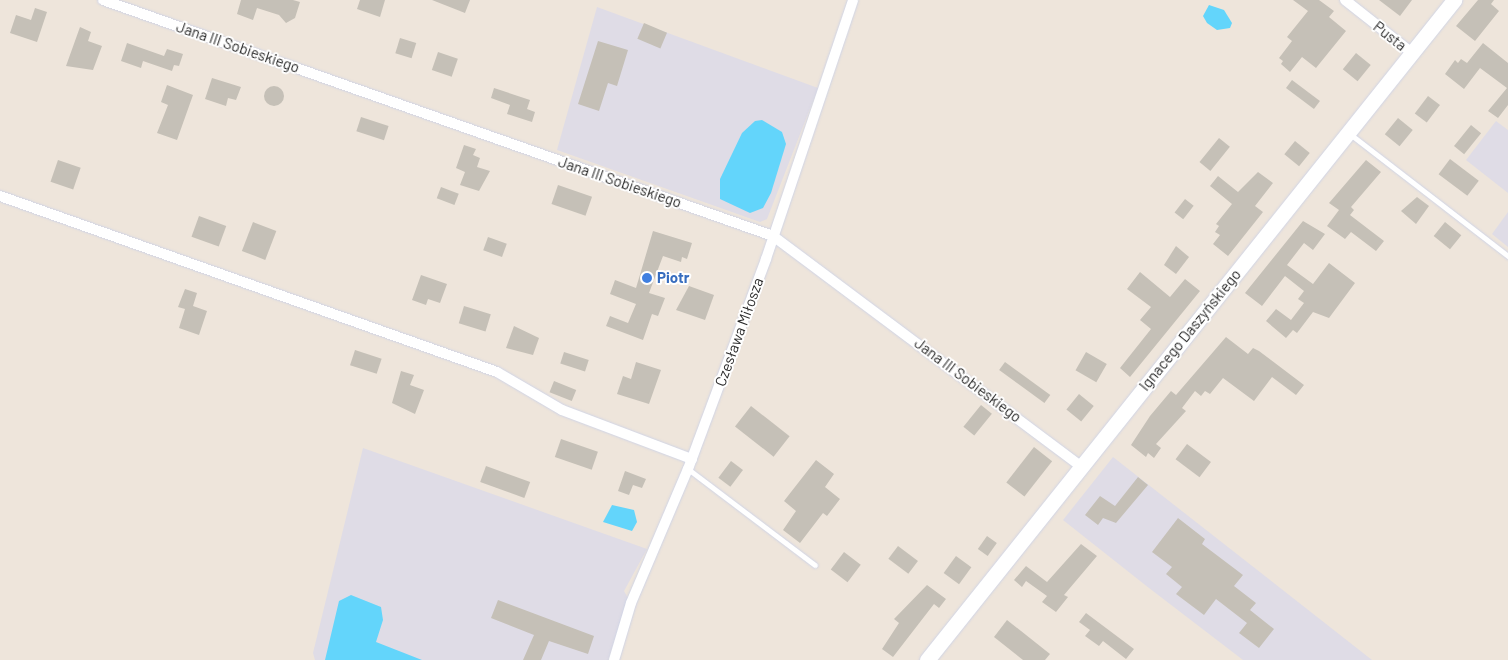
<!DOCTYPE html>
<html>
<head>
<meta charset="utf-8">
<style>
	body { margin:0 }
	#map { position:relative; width:1508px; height:660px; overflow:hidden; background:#eee5db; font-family:Barlow,sans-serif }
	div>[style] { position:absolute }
	.industrial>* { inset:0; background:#dfdce6 }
	.water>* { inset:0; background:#63d5fb }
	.building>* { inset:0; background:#c5c0b7; transform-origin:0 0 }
	.round { border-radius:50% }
	.roads { filter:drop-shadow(0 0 1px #d0d4e5) drop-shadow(0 0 1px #d0d4e5) }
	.lane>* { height:5px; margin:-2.5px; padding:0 2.5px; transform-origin:2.5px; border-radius:2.5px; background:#fff }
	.street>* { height:10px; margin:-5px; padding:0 5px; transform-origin:5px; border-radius:5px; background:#fff }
	.secondary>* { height:15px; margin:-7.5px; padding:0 7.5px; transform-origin:7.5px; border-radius:7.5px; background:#fff }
	.dots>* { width:14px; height:14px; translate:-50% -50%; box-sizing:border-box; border:2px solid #fff; border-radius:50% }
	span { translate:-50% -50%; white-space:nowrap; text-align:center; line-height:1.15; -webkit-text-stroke:4px #fff; paint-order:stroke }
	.street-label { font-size:15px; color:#2a2a2a }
	.shop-label { font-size:15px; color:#366cbe; font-weight:700 }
	.left { translate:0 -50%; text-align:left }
</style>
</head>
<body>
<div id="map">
	<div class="industrial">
		<i style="clip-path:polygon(597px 7px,818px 88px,767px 219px,760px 222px,557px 150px)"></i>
		<i style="clip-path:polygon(1496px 121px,1508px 130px,1508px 193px,1466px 160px)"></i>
		<i style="clip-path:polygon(1508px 212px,1508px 247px,1492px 234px)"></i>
		<i style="clip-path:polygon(363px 448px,647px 549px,624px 591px,628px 598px,608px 660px,315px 660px,313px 653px)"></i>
		<i style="clip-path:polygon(1113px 457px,1372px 660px,1243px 660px,1149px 588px,1063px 520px)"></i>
	</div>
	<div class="water">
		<i style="clip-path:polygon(1209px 5px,1224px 10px,1232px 23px,1230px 28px,1217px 30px,1207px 23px,1203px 16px)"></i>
		<i style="clip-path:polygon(762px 120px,782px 132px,786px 144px,771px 193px,763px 208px,750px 213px,720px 199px,720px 179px,742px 133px,755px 121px)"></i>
		<i style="clip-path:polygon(612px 505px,634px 510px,637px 522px,632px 531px,603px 522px)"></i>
		<i style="clip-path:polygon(351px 595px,381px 607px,383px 620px,376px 642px,422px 660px,325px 660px,339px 601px)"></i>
	</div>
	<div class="building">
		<i style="clip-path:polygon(241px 0,293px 0,300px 2px,295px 18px,286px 23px,279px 15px,257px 8px,253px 20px,237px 14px)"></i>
		<i style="clip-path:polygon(360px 0,385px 0,380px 17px,357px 9px)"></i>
		<i style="clip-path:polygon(432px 0,470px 0,465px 13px)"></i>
		<i style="clip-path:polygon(1293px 0,1319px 0,1334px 11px,1329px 17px,1346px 31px,1316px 68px,1302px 57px,1290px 72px,1281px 64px,1283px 61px,1279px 58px,1292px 41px,1287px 37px,1308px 11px)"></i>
		<i style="clip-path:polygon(1379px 0,1412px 0,1400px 16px)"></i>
		<i style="clip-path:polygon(1478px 0,1494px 0,1491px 4px,1499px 11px,1475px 41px,1456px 26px)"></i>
		<i style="clip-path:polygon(35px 8px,47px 12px,37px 42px,10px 33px,16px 15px,31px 20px)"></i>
		<i style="left:644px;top:23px;width:25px;height:17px;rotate:23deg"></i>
		<i style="clip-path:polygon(80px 27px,91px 32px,88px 41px,102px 46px,93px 70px,66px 66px)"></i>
		<i style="left:400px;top:38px;width:17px;height:16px;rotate:17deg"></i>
		<i style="clip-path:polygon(598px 41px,628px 50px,617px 86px,608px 83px,599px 111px,578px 104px)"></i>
		<i style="clip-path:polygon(127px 43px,164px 56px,167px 49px,183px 54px,179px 66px,174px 65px,172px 71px,143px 61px,141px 68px,121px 61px)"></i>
		<i style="clip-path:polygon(1483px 43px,1508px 63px,1508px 105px,1498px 118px,1488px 111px,1507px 88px,1480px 68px,1464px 89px,1445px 74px,1455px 60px,1458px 63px,1461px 59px,1467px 63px)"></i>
		<i style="left:438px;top:52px;width:21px;height:19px;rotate:19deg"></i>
		<i style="left:1356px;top:53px;width:19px;height:21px;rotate:39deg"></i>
		<i style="clip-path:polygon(212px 78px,241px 87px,236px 100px,228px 98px,226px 106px,205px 99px)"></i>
		<i style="left:1292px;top:80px;width:35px;height:10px;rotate:37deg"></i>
		<i style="clip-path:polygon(167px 85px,193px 95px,177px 140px,157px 133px,168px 105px,161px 102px)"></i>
		<i class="round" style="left:264px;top:86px;width:20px;height:20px"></i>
		<i style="clip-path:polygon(494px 88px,530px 100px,527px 109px,535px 112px,532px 122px,507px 114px,510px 105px,491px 98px)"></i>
		<i style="left:1428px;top:96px;width:15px;height:22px;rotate:37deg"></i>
		<i style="left:361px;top:117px;width:29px;height:15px;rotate:18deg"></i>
		<i style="left:1398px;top:118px;width:19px;height:21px;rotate:39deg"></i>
		<i style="left:1471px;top:125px;width:13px;height:27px;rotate:39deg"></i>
		<i style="left:1219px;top:138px;width:14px;height:31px;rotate:39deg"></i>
		<i style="left:1295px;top:141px;width:19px;height:17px;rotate:39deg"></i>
		<i style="clip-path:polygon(464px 145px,476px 149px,473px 155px,480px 158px,477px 167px,490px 171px,479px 191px,460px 185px,465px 172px,456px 168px)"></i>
		<i style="left:1450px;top:159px;width:36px;height:19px;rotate:37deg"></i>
		<i style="left:58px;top:160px;width:24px;height:23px;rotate:19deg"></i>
		<i style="clip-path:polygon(1366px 160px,1381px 172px,1351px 207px,1354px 210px,1350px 215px,1384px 241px,1376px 251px,1351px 232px,1345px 239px,1327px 226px,1339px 210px,1329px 203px)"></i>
		<i style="clip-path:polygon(1258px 172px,1273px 183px,1255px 206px,1263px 212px,1228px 256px,1213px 244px,1220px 235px,1215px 232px,1219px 226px,1216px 224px,1232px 204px,1210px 186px,1218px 176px,1238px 192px)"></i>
		<i style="left:558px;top:185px;width:36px;height:20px;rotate:19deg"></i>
		<i style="left:441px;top:187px;width:19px;height:12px;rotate:21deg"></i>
		<i style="clip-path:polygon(1417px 197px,1429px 206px,1416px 224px,1401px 211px)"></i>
		<i style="left:1185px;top:199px;width:11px;height:17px;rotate:38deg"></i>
		<i style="left:199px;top:216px;width:29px;height:22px;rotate:20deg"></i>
		<i style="clip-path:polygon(1303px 221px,1325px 234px,1313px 250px,1304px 243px,1287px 265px,1313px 284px,1329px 263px,1355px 283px,1329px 318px,1313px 312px,1297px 333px,1293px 330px,1286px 338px,1266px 321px,1276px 309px,1291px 320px,1304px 303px,1298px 299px,1304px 291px,1285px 276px,1262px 306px,1245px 293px)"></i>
		<i style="left:253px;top:222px;width:25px;height:31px;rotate:21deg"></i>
		<i style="left:1445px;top:222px;width:21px;height:18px;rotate:39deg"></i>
		<i style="clip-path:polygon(653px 231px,692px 243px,687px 259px,682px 257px,681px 262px,663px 256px,649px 293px,665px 298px,658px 316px,652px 314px,643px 340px,606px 326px,610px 316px,628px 323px,636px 304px,610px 294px,615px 280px,636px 288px)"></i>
		<i style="left:488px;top:237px;width:20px;height:14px;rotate:20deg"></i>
		<i style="clip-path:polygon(1176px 246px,1189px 257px,1176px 274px,1164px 265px)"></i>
		<i style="clip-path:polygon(1140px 272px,1170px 297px,1185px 279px,1200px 291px,1130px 377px,1120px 368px,1151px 329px,1140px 320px,1151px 307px,1127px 289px)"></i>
		<i style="clip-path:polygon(421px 275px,447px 284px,440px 303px,428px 299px,426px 305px,412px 300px)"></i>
		<i style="clip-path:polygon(689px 286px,714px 295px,705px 320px,676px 310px)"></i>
		<i style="clip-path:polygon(185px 289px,197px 293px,193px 306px,207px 311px,199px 335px,179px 328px,185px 309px,178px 307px)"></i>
		<i style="left:464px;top:306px;width:28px;height:18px;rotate:17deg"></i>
		<i style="clip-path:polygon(514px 326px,539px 338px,533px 355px,506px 348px)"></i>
		<i style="clip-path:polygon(1226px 337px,1248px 354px,1253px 348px,1259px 351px,1304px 385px,1296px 395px,1272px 377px,1254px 401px,1223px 378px,1210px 394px,1205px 391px,1201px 396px,1195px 391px,1182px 408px,1186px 411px,1156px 444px,1161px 448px,1154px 458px,1148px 453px,1146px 457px,1131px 445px,1150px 416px,1171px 391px,1176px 395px)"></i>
		<i style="left:355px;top:350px;width:28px;height:16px;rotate:18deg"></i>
		<i style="left:564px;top:352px;width:26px;height:12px;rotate:18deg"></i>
		<i style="left:1086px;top:352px;width:24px;height:21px;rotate:30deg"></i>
		<i style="clip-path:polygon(636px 362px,661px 370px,649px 404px,617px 394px,623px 376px,631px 379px)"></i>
		<i style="left:1005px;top:362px;width:56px;height:10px;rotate:36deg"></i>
		<i style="clip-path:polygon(401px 371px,414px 375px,410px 385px,424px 390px,415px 414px,392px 403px)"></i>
		<i style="left:554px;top:381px;width:24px;height:12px;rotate:22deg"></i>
		<i style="left:1079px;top:394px;width:19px;height:20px;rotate:39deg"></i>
		<i style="left:981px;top:405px;width:14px;height:28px;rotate:39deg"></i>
		<i style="left:751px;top:406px;width:49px;height:26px;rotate:38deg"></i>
		<i style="left:561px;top:439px;width:39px;height:19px;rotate:19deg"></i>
		<i style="left:1187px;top:444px;width:30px;height:19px;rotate:37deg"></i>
		<i style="left:1034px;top:447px;width:23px;height:45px;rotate:38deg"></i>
		<i style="clip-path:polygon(816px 460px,834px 474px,825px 487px,840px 499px,827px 516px,823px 513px,800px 543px,783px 530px,796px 511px,784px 501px)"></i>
		<i style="left:731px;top:461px;width:15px;height:21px;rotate:37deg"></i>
		<i style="left:486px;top:466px;width:47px;height:17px;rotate:20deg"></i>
		<i style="clip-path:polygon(625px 471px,646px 479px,642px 488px,633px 485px,629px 495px,618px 491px)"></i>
		<i style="clip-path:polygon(1138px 477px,1148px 485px,1116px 523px,1103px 518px,1098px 525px,1085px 515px,1100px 496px,1115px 506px)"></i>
		<i style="clip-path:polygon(1178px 518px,1205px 539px,1202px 544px,1243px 575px,1234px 586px,1256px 603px,1250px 610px,1274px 629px,1259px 648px,1239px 633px,1247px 623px,1216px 599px,1204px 615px,1176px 594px,1182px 587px,1166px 574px,1172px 567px,1152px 552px)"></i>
		<i style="left:987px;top:536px;width:12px;height:16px;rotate:35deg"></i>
		<i style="clip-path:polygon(1081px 544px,1097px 556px,1064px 595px,1068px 597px,1056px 612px,1042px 602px,1047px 596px,1026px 581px,1022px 587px,1014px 580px,1026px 566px,1047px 582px)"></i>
		<i style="left:898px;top:546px;width:25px;height:16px;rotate:37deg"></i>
		<i style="left:844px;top:552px;width:21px;height:22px;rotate:37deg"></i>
		<i style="left:956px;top:556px;width:19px;height:21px;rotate:36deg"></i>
		<i style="clip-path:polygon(927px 585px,946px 599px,939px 608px,934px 604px,893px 657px,882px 649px,899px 623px,894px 619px)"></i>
		<i style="clip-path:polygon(498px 600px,594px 636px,588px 654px,549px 641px,541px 660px,523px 660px,534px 635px,491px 618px)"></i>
		<i style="clip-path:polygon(1086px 613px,1134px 649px,1126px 659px,1103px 641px,1099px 646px,1085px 636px,1090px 630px,1079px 622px)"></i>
		<i style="clip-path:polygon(1007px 620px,1050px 654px,1045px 660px,1023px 660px,994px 637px)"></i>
	</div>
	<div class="roads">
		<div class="lane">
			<i style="left:1350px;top:134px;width:200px;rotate:37.7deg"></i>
			<i style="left:688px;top:469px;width:159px;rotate:37.1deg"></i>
		</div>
		<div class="street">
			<i style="left:103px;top:0;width:710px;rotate:19.4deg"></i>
			<i style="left:773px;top:236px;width:384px;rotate:36.8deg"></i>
			<i style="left:1345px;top:0;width:85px;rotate:38.3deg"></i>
			<i style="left:0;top:196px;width:527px;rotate:19.5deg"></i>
			<i style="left:497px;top:372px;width:75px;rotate:30.3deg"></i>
			<i style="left:562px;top:410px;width:139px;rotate:20.7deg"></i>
			<i style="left:614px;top:660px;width:59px;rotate:-73.4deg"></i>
			<i style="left:631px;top:603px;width:146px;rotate:-67deg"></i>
			<i style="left:688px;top:469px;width:224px;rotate:-69.6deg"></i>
			<i style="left:766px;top:259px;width:273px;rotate:-71.4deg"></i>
		</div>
		<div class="secondary">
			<i style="left:927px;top:660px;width:845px;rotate:-51.39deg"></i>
		</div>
	</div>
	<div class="dots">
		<i style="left:647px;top:278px;background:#3f7fe0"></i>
	</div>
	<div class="street-label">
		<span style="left:1390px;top:36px;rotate:38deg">Pusta</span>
		<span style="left:238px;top:47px;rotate:19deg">Jana III Sobieskiego</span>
		<span style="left:620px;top:182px;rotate:19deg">Jana III Sobieskiego</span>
		<span style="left:1190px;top:330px;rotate:-51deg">Ignacego Daszyńskiego</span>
		<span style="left:739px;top:332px;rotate:-70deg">Czesława Miłosza</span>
		<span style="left:968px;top:380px;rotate:37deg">Jana III Sobieskiego</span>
	</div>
	<div class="shop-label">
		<span class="left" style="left:657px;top:278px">Piotr</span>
	</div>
</div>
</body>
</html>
